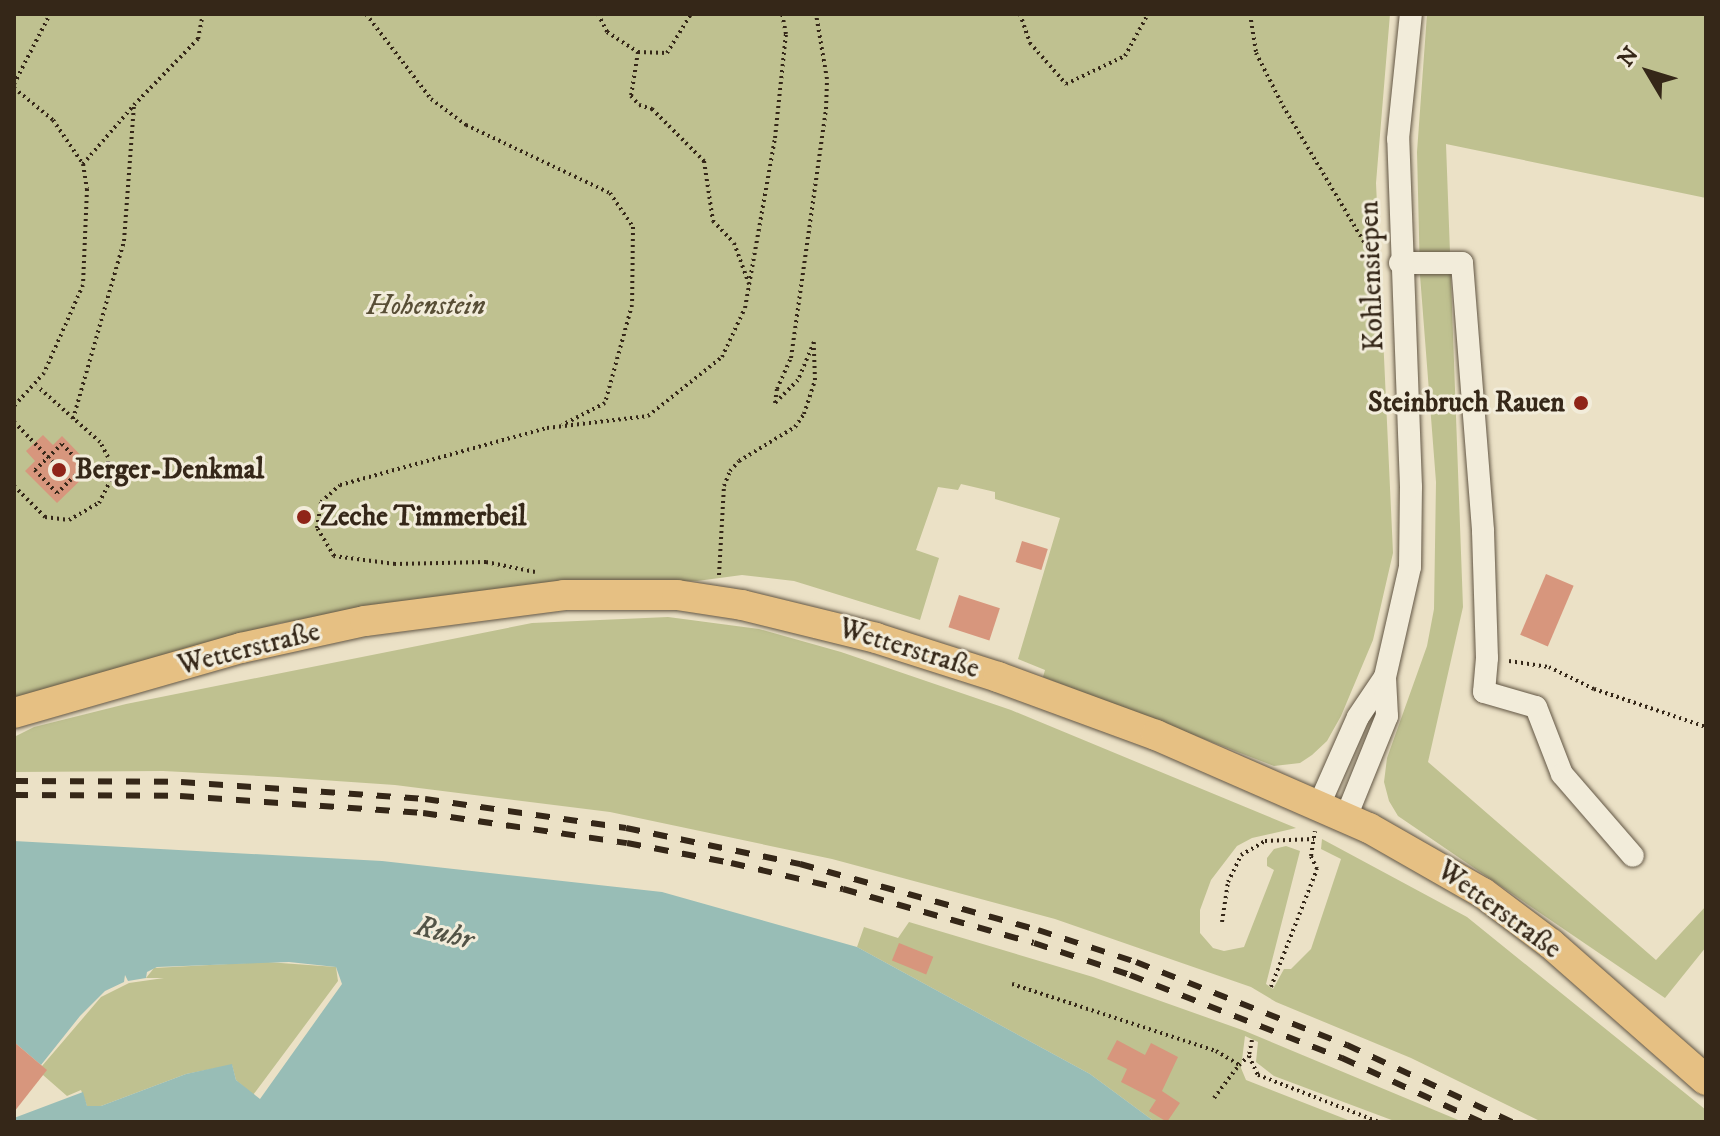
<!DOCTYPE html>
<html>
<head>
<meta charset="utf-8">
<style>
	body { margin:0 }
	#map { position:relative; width:1720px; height:1136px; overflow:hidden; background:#ebe1c6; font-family:"IM FELL DW Pica",serif }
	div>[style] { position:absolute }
	.green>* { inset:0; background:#bfc190 }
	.water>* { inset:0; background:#98bdb6 }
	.building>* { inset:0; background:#d7967d; transform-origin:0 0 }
	.path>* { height:4px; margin-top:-2px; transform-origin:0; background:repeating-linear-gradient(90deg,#352718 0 2px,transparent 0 6px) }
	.roads { filter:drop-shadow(0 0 2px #625644) drop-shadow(0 0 2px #625644) }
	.minor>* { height:22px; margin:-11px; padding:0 11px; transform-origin:11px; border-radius:11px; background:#f2ecda }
	.major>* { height:30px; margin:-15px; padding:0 15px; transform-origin:15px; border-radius:15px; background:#e6c083 }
	.rail>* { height:6px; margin-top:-3px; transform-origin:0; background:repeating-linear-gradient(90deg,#352718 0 14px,transparent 0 28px) }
	.dots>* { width:22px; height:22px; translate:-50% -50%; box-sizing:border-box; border:4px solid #f2ecda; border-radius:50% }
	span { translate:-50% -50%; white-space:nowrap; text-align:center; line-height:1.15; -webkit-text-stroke:6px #f2ecda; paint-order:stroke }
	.street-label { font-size:28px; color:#352718 }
	.park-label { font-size:28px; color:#584e36; font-style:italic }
	.poi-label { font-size:28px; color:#352718; font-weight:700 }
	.right { translate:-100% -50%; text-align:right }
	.left { translate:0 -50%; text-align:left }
	.water-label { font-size:30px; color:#535447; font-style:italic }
	.frame { position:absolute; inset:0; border:16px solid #352718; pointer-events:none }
	.north { position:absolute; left:1608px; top:32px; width:80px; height:80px; -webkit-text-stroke:6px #f2ecda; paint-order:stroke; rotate:308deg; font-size:22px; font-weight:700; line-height:32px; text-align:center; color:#352718 }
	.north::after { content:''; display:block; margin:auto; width:28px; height:36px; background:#352718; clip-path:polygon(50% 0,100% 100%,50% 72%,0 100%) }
</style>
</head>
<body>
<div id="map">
	<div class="green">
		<i style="clip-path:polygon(14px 14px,1390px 14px,1376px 183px,1393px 553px,1373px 640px,1341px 716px,1327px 741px,1312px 755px,1300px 763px,1274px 766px,1043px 677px,1045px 670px,1018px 659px,1060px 518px,995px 499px,995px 492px,961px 484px,958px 490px,938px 487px,916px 550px,939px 558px,920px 620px,794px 581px,742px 575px,697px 581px,574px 581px,280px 623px,14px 700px)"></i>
		<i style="clip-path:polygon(1427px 14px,1706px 14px,1706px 198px,1446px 144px,1463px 607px,1428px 762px,1656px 960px,1706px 906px,1706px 947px,1665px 998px,1398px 816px,1389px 801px,1384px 782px,1387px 758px,1427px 646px,1434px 609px,1436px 482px,1420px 275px,1417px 152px)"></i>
		<i style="clip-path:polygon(668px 617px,759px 629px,841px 652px,1011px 710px,1296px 828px,1252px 838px,1237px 846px,1211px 880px,1200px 910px,1200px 933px,1213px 948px,1224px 951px,1244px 947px,1274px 870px,1267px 866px,1267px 858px,1274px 849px,1286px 846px,1300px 851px,1266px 984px,1273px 989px,1284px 969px,1291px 969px,1311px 949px,1341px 859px,1321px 849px,1322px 839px,1467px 917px,1706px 1110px,1706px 1122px,1542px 1122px,1411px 1058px,1276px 1002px,1251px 987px,1055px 919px,832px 859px,610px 812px,395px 785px,278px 777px,163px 771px,14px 772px,14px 737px,34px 727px,126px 704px,532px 623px)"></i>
		<i style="clip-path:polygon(909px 922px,1093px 977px,1245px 1031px,1463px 1122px,1397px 1122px,1274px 1076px,1256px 1062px,1258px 1042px,1245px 1036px,1241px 1068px,1246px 1080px,1353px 1122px,1155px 1122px,1090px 1074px,857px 947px,864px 927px,898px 938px)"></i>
		<i style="clip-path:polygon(267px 962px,336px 967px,338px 981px,253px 1095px,236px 1080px,232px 1065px,186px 1074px,101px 1106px,87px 1106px,81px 1090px,67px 1096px,43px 1075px,42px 1066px,101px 997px,129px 983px,164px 978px,146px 978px,154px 968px)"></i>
	</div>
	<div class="water">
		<i style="clip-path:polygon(14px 841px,382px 861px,662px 892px,857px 947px,1090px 1074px,1155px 1122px,14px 1122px,14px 1118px,83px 1092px,87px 1106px,101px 1106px,186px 1074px,232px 1064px,236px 1080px,260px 1099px,342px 984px,336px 967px,289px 962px,157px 967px,147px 972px,146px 978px,128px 981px,125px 975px,124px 982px,105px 991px,80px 1016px,41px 1065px,14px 1042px)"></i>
	</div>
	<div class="building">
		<i style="clip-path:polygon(43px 435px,53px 445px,62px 436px,93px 468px,57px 503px,25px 471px,35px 461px,26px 451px)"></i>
		<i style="left:1022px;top:541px;width:27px;height:22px;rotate:17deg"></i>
		<i style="left:1546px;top:574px;width:30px;height:66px;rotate:23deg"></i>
		<i style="left:959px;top:595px;width:43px;height:34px;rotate:18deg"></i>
		<i style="left:899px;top:943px;width:37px;height:19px;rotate:22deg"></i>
		<i style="clip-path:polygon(1117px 1040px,1145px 1055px,1151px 1043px,1178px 1057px,1162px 1091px,1180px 1103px,1167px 1122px,1149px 1111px,1156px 1100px,1121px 1082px,1127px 1069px,1107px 1059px)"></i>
		<i style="clip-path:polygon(14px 1042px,47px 1070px,14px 1112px)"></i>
	</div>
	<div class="path">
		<i style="left:366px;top:14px;width:107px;rotate:52.6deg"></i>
		<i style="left:431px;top:99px;width:44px;rotate:36.6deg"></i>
		<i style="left:466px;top:125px;width:159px;rotate:25.3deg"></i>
		<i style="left:610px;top:193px;width:41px;rotate:55.9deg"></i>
		<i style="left:633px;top:227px;width:78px;rotate:90.7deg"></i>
		<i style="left:632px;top:305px;width:102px;rotate:105.4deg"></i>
		<i style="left:605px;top:403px;width:48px;rotate:152.9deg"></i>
		<i style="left:598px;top:14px;width:20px;rotate:63deg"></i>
		<i style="left:607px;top:32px;width:37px;rotate:33deg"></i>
		<i style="left:638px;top:52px;width:29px;rotate:2deg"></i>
		<i style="left:667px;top:53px;width:46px;rotate:-58.4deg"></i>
		<i style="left:1020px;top:14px;width:31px;rotate:71deg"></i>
		<i style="left:1030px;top:43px;width:55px;rotate:48.7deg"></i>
		<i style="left:1066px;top:84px;width:65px;rotate:-25.4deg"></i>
		<i style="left:1125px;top:56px;width:48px;rotate:-61.3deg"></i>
		<i style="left:1250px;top:14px;width:39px;rotate:81deg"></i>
		<i style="left:1256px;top:53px;width:59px;rotate:63deg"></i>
		<i style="left:1283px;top:106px;width:162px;rotate:59.2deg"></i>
		<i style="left:1366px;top:245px;width:17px;rotate:28deg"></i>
		<i style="left:638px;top:52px;width:45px;rotate:99deg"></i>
		<i style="left:631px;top:96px;width:12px;rotate:48deg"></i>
		<i style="left:639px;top:105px;width:14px;rotate:17deg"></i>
		<i style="left:652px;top:109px;width:74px;rotate:45deg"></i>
		<i style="left:704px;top:161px;width:61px;rotate:81.5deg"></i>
		<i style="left:713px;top:221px;width:30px;rotate:46deg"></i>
		<i style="left:734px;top:243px;width:44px;rotate:69.9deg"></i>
		<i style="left:14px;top:84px;width:79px;rotate:-62.8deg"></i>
		<i style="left:14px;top:88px;width:50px;rotate:39.4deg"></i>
		<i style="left:53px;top:120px;width:53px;rotate:55.7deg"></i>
		<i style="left:83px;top:164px;width:25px;rotate:81deg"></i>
		<i style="left:87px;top:189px;width:96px;rotate:92.4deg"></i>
		<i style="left:83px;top:285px;width:96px;rotate:113.9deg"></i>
		<i style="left:44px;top:373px;width:45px;rotate:132.3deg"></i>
		<i style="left:83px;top:164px;width:78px;rotate:-49.2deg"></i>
		<i style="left:134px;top:105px;width:92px;rotate:-45.9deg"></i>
		<i style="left:198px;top:39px;width:25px;rotate:-79deg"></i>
		<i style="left:73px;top:419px;width:185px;rotate:-74deg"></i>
		<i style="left:124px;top:241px;width:136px;rotate:-85.8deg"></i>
		<i style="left:14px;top:422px;width:56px;rotate:45.7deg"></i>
		<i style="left:62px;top:444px;width:32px;rotate:46deg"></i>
		<i style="left:84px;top:467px;width:37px;rotate:136deg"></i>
		<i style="left:57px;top:493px;width:32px;rotate:-134deg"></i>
		<i style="left:35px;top:470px;width:37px;rotate:-44deg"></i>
		<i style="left:14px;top:486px;width:44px;rotate:45deg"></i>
		<i style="left:45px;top:517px;width:24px;rotate:7deg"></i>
		<i style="left:69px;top:520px;width:34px;rotate:-30deg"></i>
		<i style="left:99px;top:503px;width:25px;rotate:-63deg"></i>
		<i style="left:110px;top:481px;width:24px;rotate:-95deg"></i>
		<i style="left:108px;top:457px;width:17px;rotate:-118deg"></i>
		<i style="left:100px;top:442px;width:84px;rotate:-138.4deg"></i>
		<i style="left:535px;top:572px;width:50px;rotate:-168.5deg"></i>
		<i style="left:486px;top:562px;width:91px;rotate:178.7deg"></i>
		<i style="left:395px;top:564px;width:62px;rotate:-172.5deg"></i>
		<i style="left:334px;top:556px;width:33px;rotate:-121deg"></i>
		<i style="left:317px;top:528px;width:26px;rotate:-81deg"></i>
		<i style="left:321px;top:502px;width:25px;rotate:-42deg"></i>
		<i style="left:340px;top:485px;width:215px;rotate:-15.4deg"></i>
		<i style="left:547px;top:428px;width:102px;rotate:-6.8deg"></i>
		<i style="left:648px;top:416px;width:95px;rotate:-38.6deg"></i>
		<i style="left:722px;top:357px;width:54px;rotate:-64.9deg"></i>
		<i style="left:745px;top:308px;width:173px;rotate:-80deg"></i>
		<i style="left:775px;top:138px;width:105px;rotate:-84deg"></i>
		<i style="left:786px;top:34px;width:20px;rotate:-101deg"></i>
		<i style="left:719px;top:575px;width:89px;rotate:-86.8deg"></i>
		<i style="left:724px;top:486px;width:16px;rotate:-68deg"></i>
		<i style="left:730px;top:471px;width:13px;rotate:-48deg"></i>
		<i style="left:739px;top:461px;width:66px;rotate:-31.3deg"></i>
		<i style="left:795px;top:427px;width:16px;rotate:-55deg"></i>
		<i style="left:804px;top:414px;width:36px;rotate:-72deg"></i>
		<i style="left:815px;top:380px;width:38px;rotate:-92deg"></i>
		<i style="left:814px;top:342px;width:41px;rotate:112.8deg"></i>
		<i style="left:798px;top:380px;width:33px;rotate:135deg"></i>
		<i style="left:775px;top:403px;width:14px;rotate:-82deg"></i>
		<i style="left:777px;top:389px;width:34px;rotate:-66deg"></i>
		<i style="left:791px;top:358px;width:251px;rotate:-82deg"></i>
		<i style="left:826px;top:109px;width:30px;rotate:-88deg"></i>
		<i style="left:827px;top:79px;width:66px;rotate:-99.6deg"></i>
		<i style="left:1509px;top:661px;width:40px;rotate:8.5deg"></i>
		<i style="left:1549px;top:667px;width:50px;rotate:26.1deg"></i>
		<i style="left:1594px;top:689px;width:118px;rotate:18.7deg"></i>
		<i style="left:1222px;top:922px;width:40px;rotate:-81.5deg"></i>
		<i style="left:1228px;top:882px;width:30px;rotate:-64deg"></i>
		<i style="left:1241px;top:855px;width:28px;rotate:-30deg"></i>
		<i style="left:1265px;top:841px;width:49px;rotate:-2.3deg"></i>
		<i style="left:1012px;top:984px;width:215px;rotate:18.2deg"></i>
		<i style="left:1216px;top:1051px;width:27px;rotate:31deg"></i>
		<i style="left:1239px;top:1065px;width:13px;rotate:-42deg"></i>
		<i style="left:1271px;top:987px;width:127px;rotate:-68.7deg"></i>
		<i style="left:1317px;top:869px;width:14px;rotate:-115deg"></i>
		<i style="left:1311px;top:856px;width:25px;rotate:-81deg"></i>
		<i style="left:1252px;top:1040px;width:16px;rotate:101deg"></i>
		<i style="left:1249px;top:1056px;width:21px;rotate:65deg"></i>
		<i style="left:1258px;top:1075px;width:130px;rotate:21.2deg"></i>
		<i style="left:1214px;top:1098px;width:41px;rotate:-52.9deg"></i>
	</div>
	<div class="roads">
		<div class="minor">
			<i style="left:1400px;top:263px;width:62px"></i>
			<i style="left:1462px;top:263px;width:269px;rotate:85.5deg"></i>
			<i style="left:1483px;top:531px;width:127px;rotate:88.2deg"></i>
			<i style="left:1487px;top:658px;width:34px;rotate:95deg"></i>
			<i style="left:1484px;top:692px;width:54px;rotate:16.1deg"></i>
			<i style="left:1536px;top:707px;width:72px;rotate:68.8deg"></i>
			<i style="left:1562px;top:774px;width:108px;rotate:49.1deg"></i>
			<i style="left:1319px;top:805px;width:96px;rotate:-66.1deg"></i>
			<i style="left:1358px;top:717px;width:48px;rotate:-56deg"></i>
			<i style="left:1346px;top:817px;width:109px;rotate:-67.9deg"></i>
			<i style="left:1387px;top:716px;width:39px;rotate:-93deg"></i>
			<i style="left:1385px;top:677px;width:113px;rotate:-77.2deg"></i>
			<i style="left:1410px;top:567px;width:80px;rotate:-89.3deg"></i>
			<i style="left:1411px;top:487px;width:348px;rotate:-92.1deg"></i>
			<i style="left:1398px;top:139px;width:126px;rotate:-84.1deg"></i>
		</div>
		<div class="major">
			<i style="left:14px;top:713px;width:236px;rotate:-16deg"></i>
			<i style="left:241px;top:648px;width:127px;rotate:-12.3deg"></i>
			<i style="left:365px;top:621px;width:201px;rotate:-7.4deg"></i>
			<i style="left:564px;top:595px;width:113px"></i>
			<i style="left:677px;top:595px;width:66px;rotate:8.7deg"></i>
			<i style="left:742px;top:605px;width:138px;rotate:13.8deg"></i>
			<i style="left:876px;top:638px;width:128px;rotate:17.7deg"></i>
			<i style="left:998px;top:677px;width:168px;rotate:20.2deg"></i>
			<i style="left:1156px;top:735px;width:232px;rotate:23.6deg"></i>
			<i style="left:1369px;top:828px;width:131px;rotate:29.7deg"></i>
			<i style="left:1483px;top:893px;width:85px;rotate:36.9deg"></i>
			<i style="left:1551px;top:944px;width:206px;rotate:41.3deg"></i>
		</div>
	</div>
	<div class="rail">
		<i style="left:14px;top:781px;width:167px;rotate:0.3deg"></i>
		<i style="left:181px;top:782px;width:245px;rotate:4deg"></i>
		<i style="left:425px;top:799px;width:203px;rotate:8.2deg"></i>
		<i style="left:626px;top:828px;width:178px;rotate:11.7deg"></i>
		<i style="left:800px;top:864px;width:247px;rotate:15.5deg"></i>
		<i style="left:1038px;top:930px;width:103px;rotate:18.1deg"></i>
		<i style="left:1136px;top:962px;width:227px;rotate:21.5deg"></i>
		<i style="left:1347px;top:1045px;width:182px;rotate:25deg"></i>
		<i style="left:14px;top:795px;width:166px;rotate:0.3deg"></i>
		<i style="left:180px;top:796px;width:244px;rotate:4deg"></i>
		<i style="left:423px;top:813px;width:206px;rotate:8.4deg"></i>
		<i style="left:627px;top:843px;width:106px;rotate:10.9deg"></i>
		<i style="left:731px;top:863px;width:115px;rotate:13.1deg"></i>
		<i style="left:843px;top:889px;width:198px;rotate:15.8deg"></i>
		<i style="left:1034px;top:943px;width:101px;rotate:18.4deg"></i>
		<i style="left:1130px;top:975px;width:228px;rotate:21.4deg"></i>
		<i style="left:1342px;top:1058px;width:153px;rotate:24.7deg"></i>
	</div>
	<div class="dots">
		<i style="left:1581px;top:403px;background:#8f2418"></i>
		<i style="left:59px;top:470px;background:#8f2418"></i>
		<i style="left:304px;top:517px;background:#8f2418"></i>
	</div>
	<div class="street-label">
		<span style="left:1372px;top:276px;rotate:-92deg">Kohlensiepen</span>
		<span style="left:249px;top:649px;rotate:-14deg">Wetterstraße</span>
		<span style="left:909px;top:649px;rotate:17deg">Wetterstraße</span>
		<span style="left:1499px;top:910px;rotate:36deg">Wetterstraße</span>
	</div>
	<div class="park-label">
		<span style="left:426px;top:306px">Hohenstein</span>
	</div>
	<div class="poi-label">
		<span class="right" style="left:1565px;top:403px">Steinbruch Rauen</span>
		<span class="left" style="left:75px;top:470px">Berger-Denkmal</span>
		<span class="left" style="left:320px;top:517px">Zeche Timmerbeil</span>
	</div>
	<div class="water-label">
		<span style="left:444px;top:934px;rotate:15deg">Ruhr</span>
	</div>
	<div class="frame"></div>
	<div class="north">N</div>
</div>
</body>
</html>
